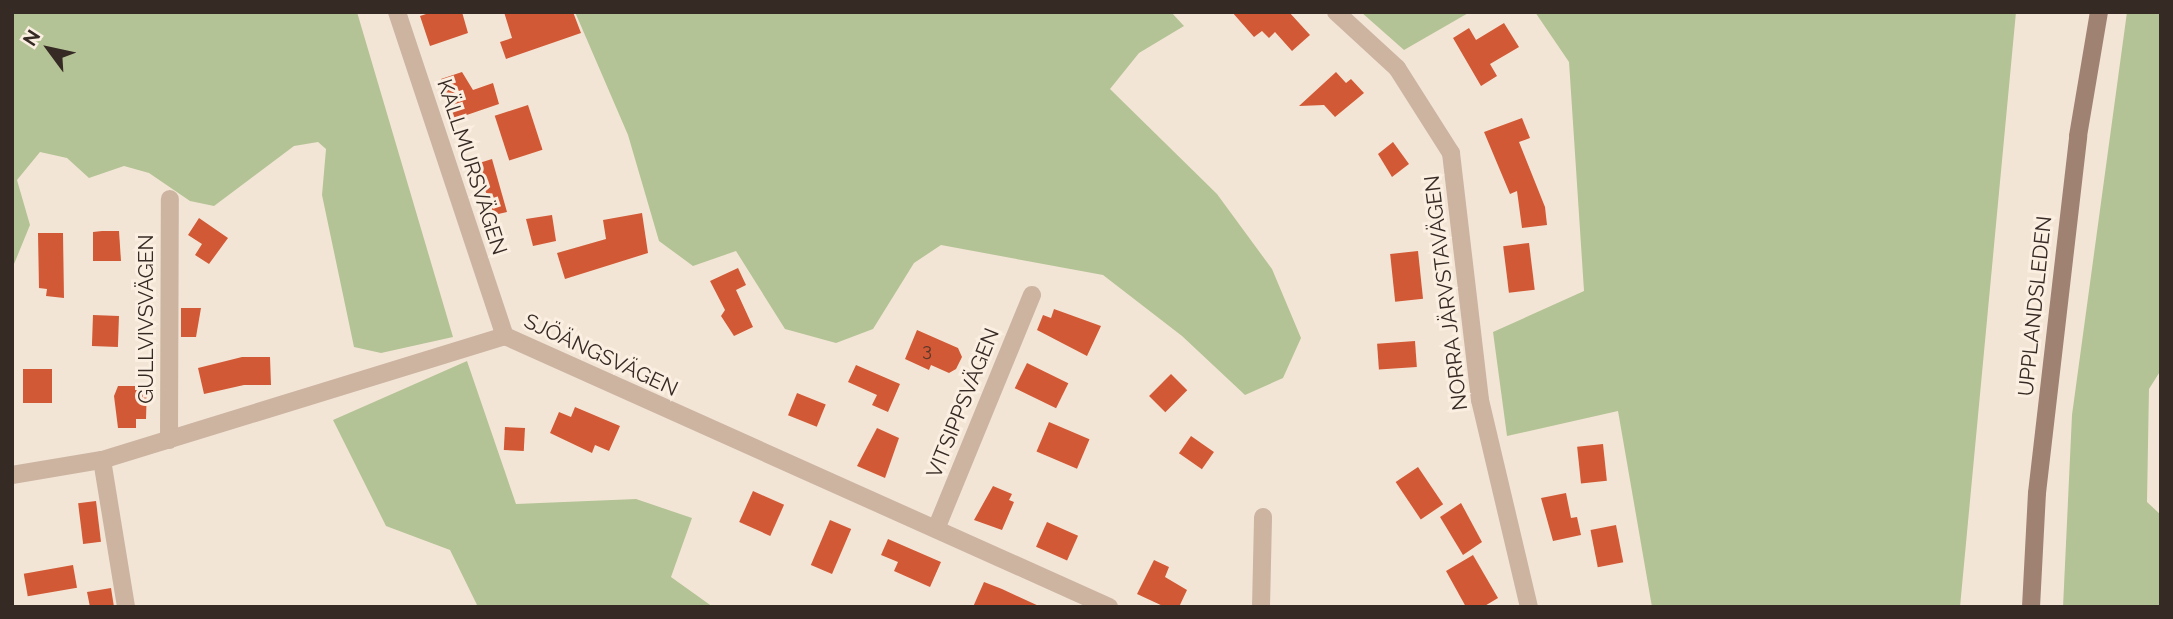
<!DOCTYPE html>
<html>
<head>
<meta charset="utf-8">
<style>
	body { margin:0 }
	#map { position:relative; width:2173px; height:619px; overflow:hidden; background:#f3e5d6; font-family:Raleway,sans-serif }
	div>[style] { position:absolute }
	.green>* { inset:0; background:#b4c395 }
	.building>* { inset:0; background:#d25935; transform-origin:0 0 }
	.street>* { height:18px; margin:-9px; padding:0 9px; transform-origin:9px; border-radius:9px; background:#ccb4a1 }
	.secondary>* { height:18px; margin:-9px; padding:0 9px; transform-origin:9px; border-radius:9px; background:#a08272 }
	span { translate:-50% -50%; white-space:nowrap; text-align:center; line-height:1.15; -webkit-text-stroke:6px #fbefe2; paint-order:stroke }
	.number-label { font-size:18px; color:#5d3629 }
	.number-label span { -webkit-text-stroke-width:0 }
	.street-label { font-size:21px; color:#362a25 }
	.frame { position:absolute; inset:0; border:14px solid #362a25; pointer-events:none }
	.north { position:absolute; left:14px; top:14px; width:70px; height:70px; -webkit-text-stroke:5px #fbefe2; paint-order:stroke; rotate:303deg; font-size:19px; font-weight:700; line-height:28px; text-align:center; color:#362a25 }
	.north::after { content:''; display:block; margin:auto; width:24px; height:32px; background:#362a25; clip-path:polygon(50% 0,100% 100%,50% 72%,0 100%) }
</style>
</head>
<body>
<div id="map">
	<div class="green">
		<i style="clip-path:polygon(12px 12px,357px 12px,453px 337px,381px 353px,354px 347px,322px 195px,326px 149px,318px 142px,294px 146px,214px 206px,190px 201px,149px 173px,124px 166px,89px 178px,67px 158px,40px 152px,17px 180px,30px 225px,12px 269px)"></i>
		<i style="clip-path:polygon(575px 12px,1171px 12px,1184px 26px,1139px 53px,1110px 89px,1217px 194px,1272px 269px,1301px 338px,1283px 378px,1245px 395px,1182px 336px,1103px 275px,941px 245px,914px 263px,873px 329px,836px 343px,785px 329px,736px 251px,693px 266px,659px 241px,628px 135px)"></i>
		<i style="clip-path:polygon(1361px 12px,1470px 12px,1404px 50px)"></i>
		<i style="clip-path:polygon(1535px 12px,2016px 12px,1960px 607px,1652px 607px,1618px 411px,1507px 436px,1493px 332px,1584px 291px,1569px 62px)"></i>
		<i style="clip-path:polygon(2127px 12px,2161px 12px,2161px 370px,2149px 389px,2147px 502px,2161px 515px,2161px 607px,2063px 607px,2072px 415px)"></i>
		<i style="clip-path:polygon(467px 361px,516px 504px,636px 499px,692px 518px,671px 577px,713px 607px,478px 607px,450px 550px,386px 526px,333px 420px)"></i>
	</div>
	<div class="building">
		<i style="clip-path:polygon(432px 12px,462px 12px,468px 33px,430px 46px,420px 16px)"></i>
		<i style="clip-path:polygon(504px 12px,573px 12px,581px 33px,506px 59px,500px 42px,512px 38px)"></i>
		<i style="clip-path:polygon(1232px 12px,1289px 12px,1310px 35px,1292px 51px,1275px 32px,1269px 38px,1262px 31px,1254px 37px)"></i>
		<i style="clip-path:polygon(1504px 23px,1519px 47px,1490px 64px,1497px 76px,1481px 86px,1453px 38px,1469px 28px,1476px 40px)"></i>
		<i style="clip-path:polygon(462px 72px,473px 90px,493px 83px,499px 104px,455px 119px,441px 79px)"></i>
		<i style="clip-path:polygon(1336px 72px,1346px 83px,1351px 79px,1364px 93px,1335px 117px,1324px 105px,1299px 106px)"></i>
		<i style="left:528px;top:105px;width:47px;height:35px;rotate:72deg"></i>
		<i style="clip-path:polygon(1522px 118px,1530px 138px,1519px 142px,1545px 207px,1547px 225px,1522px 228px,1517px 191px,1510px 194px,1484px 132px)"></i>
		<i style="clip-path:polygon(1393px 142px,1409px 164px,1392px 177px,1378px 154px)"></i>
		<i style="clip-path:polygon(492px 159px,507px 212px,494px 215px,476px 164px)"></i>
		<i style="clip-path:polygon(642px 213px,648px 253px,565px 279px,557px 253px,606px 239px,603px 220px)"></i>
		<i style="clip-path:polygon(552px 215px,556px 241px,533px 246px,526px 219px)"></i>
		<i style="clip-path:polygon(199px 218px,228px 238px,209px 264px,195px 255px,202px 244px,188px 235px)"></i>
		<i style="clip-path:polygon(102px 231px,119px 231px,121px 261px,93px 261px,93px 232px)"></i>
		<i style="clip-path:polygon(38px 233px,63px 233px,64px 298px,46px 296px,47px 289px,39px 288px)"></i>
		<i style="left:1529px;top:243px;width:47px;height:26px;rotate:83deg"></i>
		<i style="left:1418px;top:251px;width:48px;height:28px;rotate:84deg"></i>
		<i style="clip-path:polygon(738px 268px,746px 285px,736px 290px,753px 327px,734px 336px,721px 316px,725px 310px,710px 281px)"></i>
		<i style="clip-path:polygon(181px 308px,201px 308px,196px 337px,181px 337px)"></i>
		<i style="clip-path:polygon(1054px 309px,1101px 326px,1087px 356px,1037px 330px,1043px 315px,1051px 318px)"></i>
		<i style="left:93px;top:315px;width:26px;height:31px;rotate:2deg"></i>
		<i style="clip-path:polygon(917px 330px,958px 348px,962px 357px,956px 369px,949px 373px,931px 365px,929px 370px,905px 359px)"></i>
		<i style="left:1415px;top:341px;width:26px;height:38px;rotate:86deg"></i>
		<i style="clip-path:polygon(242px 357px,270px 357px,271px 385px,244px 385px,204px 394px,198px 368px)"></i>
		<i style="left:1027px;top:363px;width:46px;height:28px;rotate:26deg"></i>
		<i style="clip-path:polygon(856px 365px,900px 384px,888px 412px,872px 405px,877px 395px,848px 382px)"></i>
		<i style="left:23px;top:369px;width:29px;height:34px"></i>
		<i style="left:1171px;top:374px;width:23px;height:31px;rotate:45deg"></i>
		<i style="clip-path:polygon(118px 386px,147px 386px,146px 419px,136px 419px,136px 428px,118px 428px,114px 396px)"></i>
		<i style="left:797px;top:393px;width:31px;height:24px;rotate:22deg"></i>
		<i style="clip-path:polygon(575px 407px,620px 426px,609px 451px,595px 445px,592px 453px,550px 433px,559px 412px,571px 417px)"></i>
		<i style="left:1049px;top:422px;width:44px;height:32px;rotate:23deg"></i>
		<i style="left:505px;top:427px;width:20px;height:23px;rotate:3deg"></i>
		<i style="clip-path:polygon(877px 428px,899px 438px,885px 478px,857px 466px)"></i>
		<i style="left:1191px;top:436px;width:28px;height:21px;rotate:35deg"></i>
		<i style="left:1603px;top:444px;width:37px;height:26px;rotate:84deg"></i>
		<i style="left:1418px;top:467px;width:45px;height:27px;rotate:56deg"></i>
		<i style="clip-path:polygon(993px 486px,1012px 494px,1009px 500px,1014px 502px,1002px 530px,974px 520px)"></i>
		<i style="left:753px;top:491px;width:34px;height:34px;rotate:24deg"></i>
		<i style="clip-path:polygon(1566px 493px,1571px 518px,1577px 517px,1581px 535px,1553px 541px,1541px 498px)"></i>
		<i style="left:96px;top:501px;width:41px;height:18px;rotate:83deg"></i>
		<i style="clip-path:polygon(1461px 503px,1482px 542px,1463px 555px,1440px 517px)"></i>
		<i style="left:830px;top:520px;width:23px;height:49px;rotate:23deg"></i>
		<i style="left:1047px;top:522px;width:34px;height:27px;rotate:24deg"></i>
		<i style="left:1616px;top:525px;width:38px;height:26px;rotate:79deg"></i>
		<i style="clip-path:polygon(888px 539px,941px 562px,930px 587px,894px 571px,898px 562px,881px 555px)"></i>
		<i style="clip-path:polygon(1473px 555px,1498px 598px,1483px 607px,1466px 607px,1446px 571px)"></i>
		<i style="clip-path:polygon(1154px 560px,1169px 567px,1165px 577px,1187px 590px,1179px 607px,1165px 607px,1137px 594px)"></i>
		<i style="left:73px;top:565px;width:23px;height:50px;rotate:80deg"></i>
		<i style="clip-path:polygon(984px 582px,1002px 589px,1041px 607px,973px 607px)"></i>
		<i style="clip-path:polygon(111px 588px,114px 607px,90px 607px,87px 592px)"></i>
	</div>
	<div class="street">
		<i style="left:397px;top:12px;width:342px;rotate:71.6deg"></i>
		<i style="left:1336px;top:12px;width:83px;rotate:42.6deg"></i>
		<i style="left:1397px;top:68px;width:101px;rotate:57.6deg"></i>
		<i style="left:1451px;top:153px;width:249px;rotate:83.3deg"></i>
		<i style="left:1480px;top:400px;width:213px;rotate:76.7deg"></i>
		<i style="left:169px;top:440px;width:241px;rotate:-89.8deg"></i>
		<i style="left:102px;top:460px;width:149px;rotate:80.7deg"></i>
		<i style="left:12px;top:475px;width:91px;rotate:-9.5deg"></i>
		<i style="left:102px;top:460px;width:422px;rotate:-17.1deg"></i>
		<i style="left:505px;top:336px;width:662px;rotate:24.16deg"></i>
		<i style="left:936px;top:529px;width:253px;rotate:-67.7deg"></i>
		<i style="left:1261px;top:607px;width:90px;rotate:-88.7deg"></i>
	</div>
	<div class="secondary">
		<i style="left:2031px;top:607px;width:114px;rotate:-87deg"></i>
		<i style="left:2037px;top:493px;width:359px;rotate:-83.4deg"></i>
		<i style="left:2078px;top:136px;width:126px;rotate:-80.4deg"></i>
	</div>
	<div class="number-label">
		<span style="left:927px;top:350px">3</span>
	</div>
	<div class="street-label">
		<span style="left:472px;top:167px;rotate:72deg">KÄLLMURSVÄGEN</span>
		<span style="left:1446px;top:293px;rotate:-97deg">NORRA JÄRVSTAVÄGEN</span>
		<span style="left:2035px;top:306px;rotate:-84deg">UPPLANDSLEDEN</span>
		<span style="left:146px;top:319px;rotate:-90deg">GULLVIVSVÄGEN</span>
		<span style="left:601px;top:355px;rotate:25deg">SJÖÄNGSVÄGEN</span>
		<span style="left:963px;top:403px;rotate:-68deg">VITSIPPSVÄGEN</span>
	</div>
	<div class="frame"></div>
	<div class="north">N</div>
</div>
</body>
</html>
